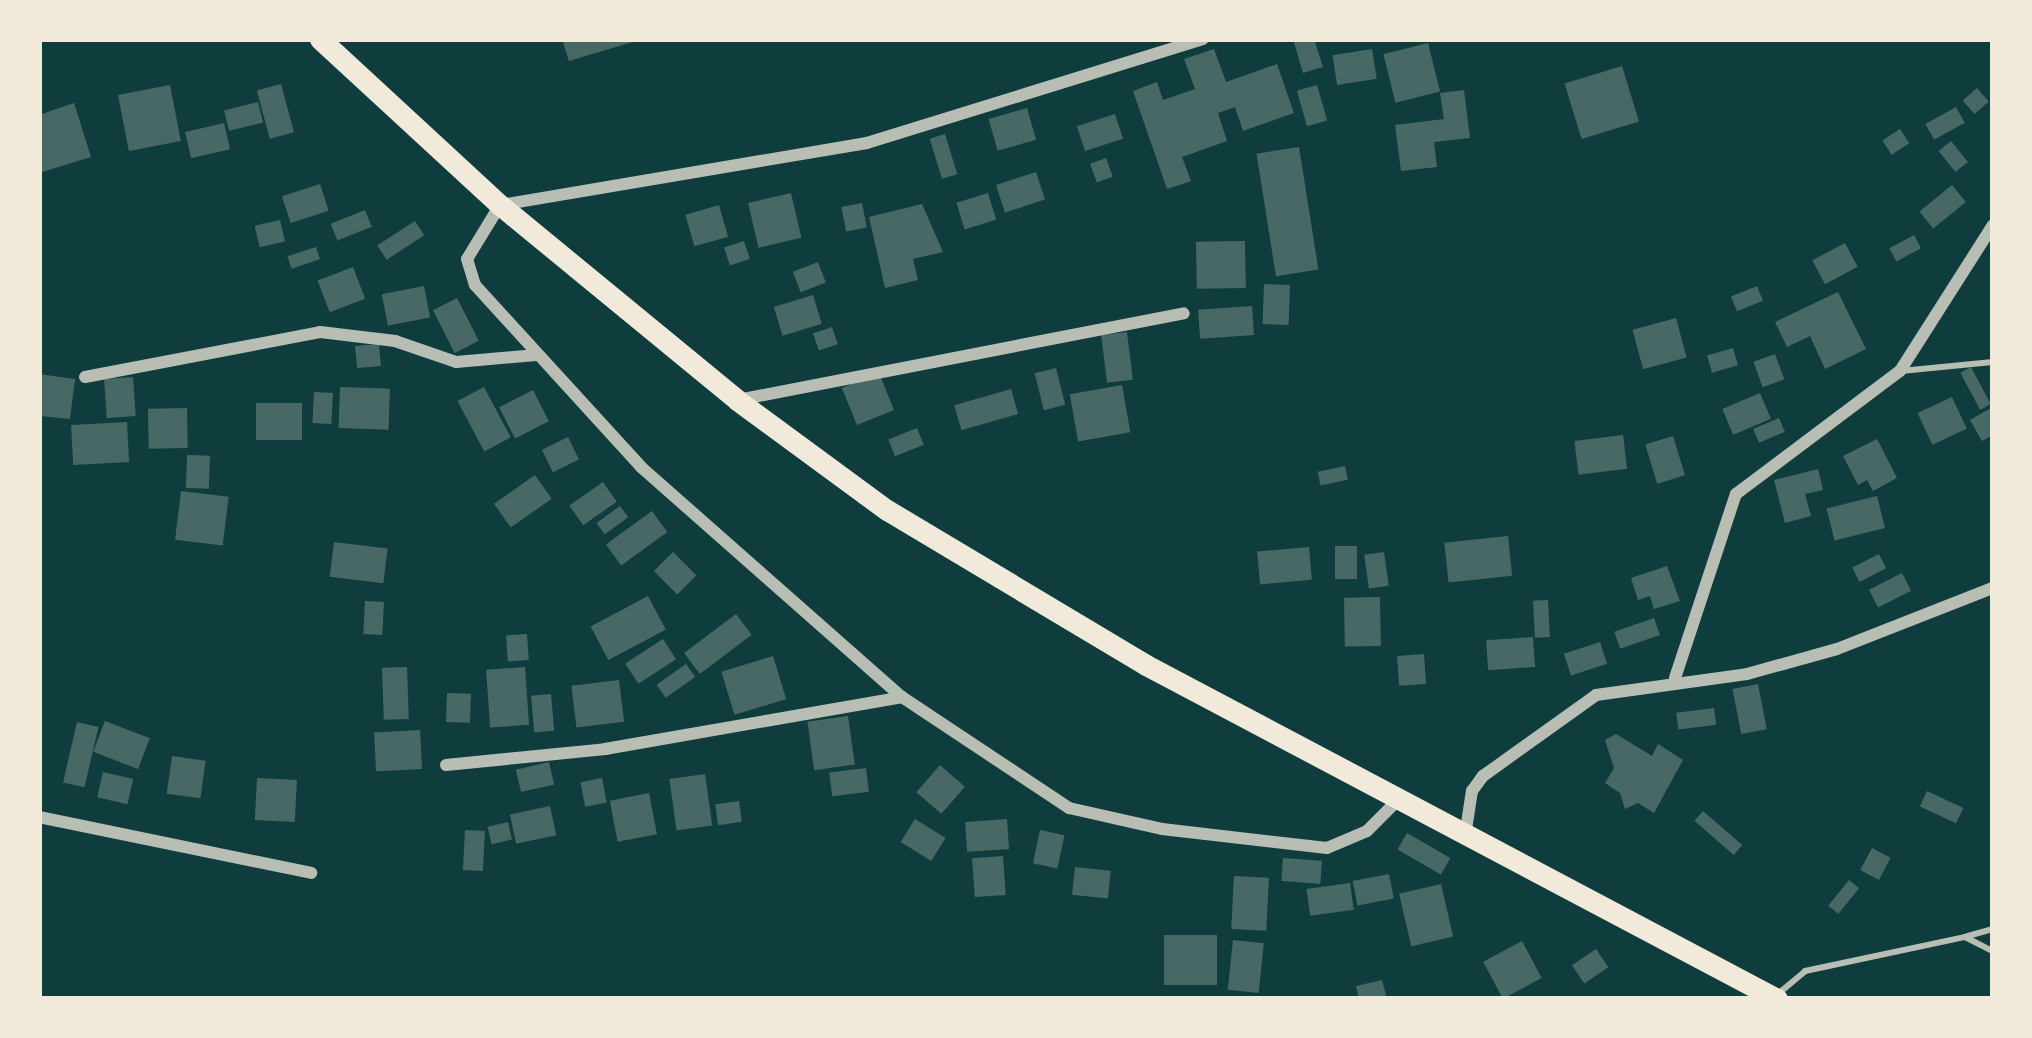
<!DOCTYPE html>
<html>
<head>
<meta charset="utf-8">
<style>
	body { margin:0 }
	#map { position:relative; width:2032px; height:1038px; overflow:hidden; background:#0f3d3e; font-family:Ubuntu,sans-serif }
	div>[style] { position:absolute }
	.building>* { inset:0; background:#486865; transform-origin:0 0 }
	.service>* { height:6px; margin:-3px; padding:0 3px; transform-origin:3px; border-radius:3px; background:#b8beb3 }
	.minor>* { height:12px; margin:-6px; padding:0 6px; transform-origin:6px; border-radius:6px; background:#b8beb3 }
	.trunk>* { height:21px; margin:-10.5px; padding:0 10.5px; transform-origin:10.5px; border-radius:10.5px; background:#f1e9da }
	span { translate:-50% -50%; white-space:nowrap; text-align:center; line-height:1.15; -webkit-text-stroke:9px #f1e9da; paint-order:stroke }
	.frame { position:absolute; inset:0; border:42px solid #f1e9da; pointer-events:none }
</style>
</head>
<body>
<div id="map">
	<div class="building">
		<i style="clip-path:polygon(562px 39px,639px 39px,639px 40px,569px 61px)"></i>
		<i style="clip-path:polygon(1293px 39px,1314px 39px,1323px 67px,1303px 73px)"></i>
		<i style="left:1428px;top:43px;width:50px;height:46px;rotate:76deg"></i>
		<i style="clip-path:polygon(1214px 49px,1226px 82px,1277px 64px,1294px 113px,1243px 131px,1235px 107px,1218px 113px,1227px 141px,1182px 157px,1191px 181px,1167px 189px,1133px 91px,1157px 82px,1163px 100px,1195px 89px,1184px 59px)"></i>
		<i style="left:1372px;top:49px;width:30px;height:40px;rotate:81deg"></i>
		<i style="left:1622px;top:66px;width:58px;height:60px;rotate:73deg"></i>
		<i style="left:281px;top:84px;width:50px;height:25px;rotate:75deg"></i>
		<i style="left:170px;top:85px;width:57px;height:53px;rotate:79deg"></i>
		<i style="left:1317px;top:85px;width:37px;height:21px;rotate:74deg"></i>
		<i style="left:1977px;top:88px;width:18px;height:19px;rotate:49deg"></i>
		<i style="clip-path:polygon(1464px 90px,1470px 138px,1434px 142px,1437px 167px,1401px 171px,1395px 125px,1444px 119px,1440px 93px)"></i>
		<i style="left:258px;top:102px;width:21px;height:35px;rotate:76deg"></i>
		<i style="clip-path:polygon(74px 103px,91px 157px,39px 173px,39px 115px)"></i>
		<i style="left:1956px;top:107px;width:18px;height:35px;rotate:61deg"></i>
		<i style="left:1027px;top:108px;width:33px;height:40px;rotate:74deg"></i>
		<i style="left:1115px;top:114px;width:26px;height:40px;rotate:72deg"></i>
		<i style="left:224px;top:123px;width:27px;height:40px;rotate:77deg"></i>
		<i style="left:1900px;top:129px;width:17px;height:21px;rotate:57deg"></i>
		<i style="left:945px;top:134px;width:42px;height:16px;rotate:73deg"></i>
		<i style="left:1951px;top:141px;width:27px;height:16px;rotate:51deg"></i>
		<i style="left:1299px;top:147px;width:124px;height:43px;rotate:81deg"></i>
		<i style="left:1106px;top:158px;width:20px;height:17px;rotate:70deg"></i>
		<i style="left:1036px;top:172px;width:29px;height:42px;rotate:72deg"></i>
		<i style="left:320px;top:184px;width:28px;height:40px;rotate:72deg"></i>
		<i style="left:1952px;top:185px;width:22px;height:42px;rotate:51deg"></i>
		<i style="left:791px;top:193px;width:46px;height:44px;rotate:77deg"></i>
		<i style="left:988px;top:193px;width:28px;height:33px;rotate:73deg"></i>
		<i style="left:862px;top:203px;width:25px;height:21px;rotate:79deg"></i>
		<i style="clip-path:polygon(922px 204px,943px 252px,913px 259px,918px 280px,885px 288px,869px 217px)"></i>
		<i style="left:719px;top:205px;width:33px;height:35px;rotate:74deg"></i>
		<i style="left:365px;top:210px;width:18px;height:37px;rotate:68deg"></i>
		<i style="left:280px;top:220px;width:22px;height:26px;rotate:77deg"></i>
		<i style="left:415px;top:221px;width:17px;height:45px;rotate:57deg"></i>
		<i style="left:1914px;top:235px;width:15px;height:28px;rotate:62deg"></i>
		<i style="left:744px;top:241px;width:19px;height:21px;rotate:72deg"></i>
		<i style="left:1245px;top:241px;width:47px;height:49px;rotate:89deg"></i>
		<i style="left:1845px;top:243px;width:27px;height:37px;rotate:62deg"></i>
		<i style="left:316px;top:247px;width:13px;height:30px;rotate:72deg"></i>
		<i style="left:818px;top:262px;width:22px;height:27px;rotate:69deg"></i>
		<i style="left:353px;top:267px;width:34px;height:38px;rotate:69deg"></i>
		<i style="left:1264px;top:284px;width:26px;height:40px;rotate:2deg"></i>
		<i style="left:424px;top:286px;width:32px;height:43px;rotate:79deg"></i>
		<i style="left:1757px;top:286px;width:16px;height:28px;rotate:68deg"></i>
		<i style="clip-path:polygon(1838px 292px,1866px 349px,1825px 369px,1810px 336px,1787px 347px,1775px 322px)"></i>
		<i style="left:813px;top:295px;width:30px;height:41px;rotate:73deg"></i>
		<i style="left:457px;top:298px;width:48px;height:27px;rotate:63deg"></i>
		<i style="left:1252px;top:306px;width:29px;height:54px;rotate:86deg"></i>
		<i style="left:1676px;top:318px;width:41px;height:45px;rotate:75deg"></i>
		<i style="left:832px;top:327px;width:18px;height:20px;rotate:71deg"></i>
		<i style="left:1127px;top:332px;width:48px;height:26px;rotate:83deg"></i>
		<i style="left:379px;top:344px;width:22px;height:24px;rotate:85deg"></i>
		<i style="left:1733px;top:348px;width:18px;height:27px;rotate:74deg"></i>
		<i style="left:1775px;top:354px;width:27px;height:23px;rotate:70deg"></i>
		<i style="left:1971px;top:367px;width:42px;height:12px;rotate:62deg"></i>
		<i style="left:1056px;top:368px;width:38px;height:22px;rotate:76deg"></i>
		<i style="left:879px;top:373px;width:40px;height:40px;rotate:68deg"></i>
		<i style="clip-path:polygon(39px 374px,75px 379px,70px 419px,39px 416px)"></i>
		<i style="left:133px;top:377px;width:39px;height:29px;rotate:86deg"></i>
		<i style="left:1122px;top:385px;width:48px;height:53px;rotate:80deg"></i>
		<i style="left:340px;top:387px;width:50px;height:41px;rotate:2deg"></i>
		<i style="left:484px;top:387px;width:57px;height:30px;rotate:62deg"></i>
		<i style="left:1011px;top:389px;width:26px;height:59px;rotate:74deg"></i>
		<i style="left:533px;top:390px;width:35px;height:38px;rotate:63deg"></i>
		<i style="left:314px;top:392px;width:19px;height:31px;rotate:3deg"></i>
		<i style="left:1760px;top:393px;width:28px;height:41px;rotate:67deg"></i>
		<i style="left:1952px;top:397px;width:35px;height:38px;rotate:65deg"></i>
		<i style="left:256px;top:403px;width:46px;height:37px"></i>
		<i style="left:187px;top:408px;width:40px;height:39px;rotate:89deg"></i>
		<i style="clip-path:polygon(1991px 408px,1993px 435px,1982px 441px,1970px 420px)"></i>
		<i style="left:1779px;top:418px;width:15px;height:28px;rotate:67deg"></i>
		<i style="left:127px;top:422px;width:40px;height:56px;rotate:87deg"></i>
		<i style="left:917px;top:428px;width:18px;height:31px;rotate:68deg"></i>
		<i style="left:1623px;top:435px;width:34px;height:49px;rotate:83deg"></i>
		<i style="left:1673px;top:436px;width:41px;height:29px;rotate:73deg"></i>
		<i style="left:568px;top:437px;width:25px;height:29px;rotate:64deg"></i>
		<i style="clip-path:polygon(1877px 439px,1897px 478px,1873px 491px,1867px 480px,1858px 485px,1843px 456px)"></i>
		<i style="left:187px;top:455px;width:23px;height:33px;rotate:2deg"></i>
		<i style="left:1345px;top:466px;width:14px;height:28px;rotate:78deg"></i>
		<i style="clip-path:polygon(1818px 469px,1823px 490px,1805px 494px,1811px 516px,1785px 523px,1774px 480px)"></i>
		<i style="left:535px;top:475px;width:29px;height:50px;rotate:55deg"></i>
		<i style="left:603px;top:482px;width:24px;height:41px;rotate:55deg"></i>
		<i style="left:181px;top:491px;width:48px;height:49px;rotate:7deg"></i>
		<i style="left:1877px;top:496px;width:33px;height:52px;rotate:76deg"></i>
		<i style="left:620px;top:506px;width:14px;height:29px;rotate:54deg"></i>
		<i style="left:652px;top:511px;width:26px;height:57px;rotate:54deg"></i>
		<i style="left:1508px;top:536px;width:40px;height:64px;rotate:84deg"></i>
		<i style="left:334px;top:542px;width:54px;height:35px;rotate:7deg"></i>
		<i style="left:1335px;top:546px;width:22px;height:33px"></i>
		<i style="left:1309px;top:547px;width:33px;height:52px;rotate:85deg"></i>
		<i style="left:673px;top:552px;width:33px;height:27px;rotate:45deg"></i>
		<i style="left:1384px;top:552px;width:34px;height:20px;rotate:82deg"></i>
		<i style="left:1879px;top:554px;width:16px;height:30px;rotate:63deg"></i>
		<i style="clip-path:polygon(1667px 566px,1680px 601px,1654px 609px,1650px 596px,1638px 600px,1631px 578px)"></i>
		<i style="left:1902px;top:573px;width:20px;height:37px;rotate:63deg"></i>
		<i style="left:648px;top:596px;width:38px;height:65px;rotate:62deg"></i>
		<i style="left:1380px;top:597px;width:49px;height:36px;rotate:89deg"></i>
		<i style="left:1548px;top:600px;width:37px;height:15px;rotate:87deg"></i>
		<i style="left:365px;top:601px;width:19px;height:33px;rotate:3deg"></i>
		<i style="left:736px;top:614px;width:26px;height:65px;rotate:53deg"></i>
		<i style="left:1654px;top:618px;width:18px;height:42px;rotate:71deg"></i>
		<i style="left:527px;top:634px;width:26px;height:21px;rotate:86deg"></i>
		<i style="left:1533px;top:637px;width:30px;height:47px;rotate:86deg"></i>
		<i style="left:663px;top:639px;width:24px;height:45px;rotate:57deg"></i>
		<i style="left:1600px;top:642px;width:23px;height:38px;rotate:72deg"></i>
		<i style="left:1424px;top:654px;width:30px;height:27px;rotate:86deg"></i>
		<i style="left:773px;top:656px;width:45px;height:54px;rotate:73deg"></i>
		<i style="left:686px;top:664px;width:16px;height:36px;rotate:55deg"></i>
		<i style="left:407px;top:667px;width:52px;height:25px;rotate:88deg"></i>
		<i style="left:525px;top:667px;width:58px;height:39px;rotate:86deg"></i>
		<i style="left:619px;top:680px;width:42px;height:48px;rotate:83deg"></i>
		<i style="left:1758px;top:684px;width:46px;height:26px;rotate:79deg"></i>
		<i style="left:447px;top:693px;width:24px;height:29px;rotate:2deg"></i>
		<i style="left:551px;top:694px;width:37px;height:20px;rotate:85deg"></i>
		<i style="left:1714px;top:708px;width:17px;height:38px;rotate:83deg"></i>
		<i style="left:848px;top:716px;width:49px;height:41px;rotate:82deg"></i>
		<i style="left:105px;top:721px;width:48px;height:33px;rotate:21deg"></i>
		<i style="left:77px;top:722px;width:22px;height:62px;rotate:13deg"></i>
		<i style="left:420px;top:730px;width:39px;height:46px;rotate:87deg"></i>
		<i style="clip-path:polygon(1616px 734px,1652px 756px,1658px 744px,1683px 760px,1654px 813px,1638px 803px,1625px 809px,1620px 793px,1605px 783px,1614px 768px,1605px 740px)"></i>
		<i style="left:172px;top:756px;width:34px;height:38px;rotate:8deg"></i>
		<i style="left:549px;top:762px;width:23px;height:34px;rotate:77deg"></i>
		<i style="left:940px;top:765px;width:33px;height:36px;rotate:41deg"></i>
		<i style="left:866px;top:768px;width:24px;height:37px;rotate:83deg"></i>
		<i style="left:103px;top:772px;width:31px;height:26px;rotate:13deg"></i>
		<i style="left:705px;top:774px;width:52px;height:36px;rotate:82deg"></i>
		<i style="left:257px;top:778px;width:40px;height:42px;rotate:3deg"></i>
		<i style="left:602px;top:778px;width:25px;height:22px;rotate:79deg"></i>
		<i style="left:1927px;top:791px;width:40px;height:17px;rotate:25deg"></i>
		<i style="left:649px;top:793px;width:42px;height:40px;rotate:79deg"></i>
		<i style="left:739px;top:801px;width:21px;height:24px;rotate:82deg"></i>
		<i style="left:550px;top:806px;width:30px;height:41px;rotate:78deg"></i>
		<i style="left:1703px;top:811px;width:52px;height:13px;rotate:41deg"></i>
		<i style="left:915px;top:819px;width:36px;height:27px;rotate:32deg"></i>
		<i style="left:1007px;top:819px;width:30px;height:42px;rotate:86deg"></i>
		<i style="left:508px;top:822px;width:18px;height:21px;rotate:77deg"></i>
		<i style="left:465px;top:830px;width:20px;height:40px;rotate:3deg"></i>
		<i style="left:1040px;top:830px;width:25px;height:34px;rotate:12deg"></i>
		<i style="left:1407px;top:833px;width:50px;height:19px;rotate:30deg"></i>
		<i style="left:1872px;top:848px;width:21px;height:25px;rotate:28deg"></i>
		<i style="left:1003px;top:856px;width:39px;height:31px;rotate:86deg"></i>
		<i style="left:1283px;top:858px;width:39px;height:23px;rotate:4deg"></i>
		<i style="left:1075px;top:867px;width:36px;height:28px;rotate:6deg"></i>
		<i style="left:1389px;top:874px;width:25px;height:37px;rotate:79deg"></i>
		<i style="left:1234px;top:876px;width:35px;height:53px;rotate:3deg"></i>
		<i style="left:1849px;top:880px;width:13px;height:33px;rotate:39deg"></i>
		<i style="left:1350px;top:883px;width:27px;height:44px;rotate:82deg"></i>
		<i style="left:1441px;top:884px;width:54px;height:43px;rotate:77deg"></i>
		<i style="left:1164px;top:935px;width:53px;height:50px"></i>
		<i style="left:1233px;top:940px;width:31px;height:50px;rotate:6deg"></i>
		<i style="left:1522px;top:941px;width:42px;height:44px;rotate:62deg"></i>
		<i style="left:1596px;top:949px;width:22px;height:29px;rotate:56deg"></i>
		<i style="clip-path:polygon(1382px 980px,1387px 999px,1359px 999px,1356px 986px)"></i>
	</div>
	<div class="service">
		<i style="left:1901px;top:371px;width:92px;rotate:-5.6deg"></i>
		<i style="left:1968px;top:936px;width:26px;rotate:-16deg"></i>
		<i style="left:1778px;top:994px;width:35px;rotate:-40deg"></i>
		<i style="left:1805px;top:971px;width:164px;rotate:-12deg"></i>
		<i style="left:1965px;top:937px;width:31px;rotate:27deg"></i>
	</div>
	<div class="minor">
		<i style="left:1203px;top:39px;width:352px;rotate:162.8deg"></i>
		<i style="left:867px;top:143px;width:372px;rotate:170.4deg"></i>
		<i style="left:500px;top:205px;width:63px;rotate:121.4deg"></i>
		<i style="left:467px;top:259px;width:27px;rotate:73deg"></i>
		<i style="left:475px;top:285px;width:246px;rotate:47.6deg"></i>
		<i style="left:641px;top:467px;width:348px;rotate:41.4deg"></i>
		<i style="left:902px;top:697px;width:201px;rotate:33.6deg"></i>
		<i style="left:1069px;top:808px;width:95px;rotate:12.7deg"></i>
		<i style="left:1162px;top:829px;width:166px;rotate:6.6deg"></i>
		<i style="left:1327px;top:848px;width:43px;rotate:-23deg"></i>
		<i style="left:1367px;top:831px;width:42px;rotate:-45deg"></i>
		<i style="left:85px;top:377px;width:239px;rotate:-10.8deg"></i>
		<i style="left:320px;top:332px;width:76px;rotate:6.8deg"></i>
		<i style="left:395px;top:341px;width:65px;rotate:19deg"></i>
		<i style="left:456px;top:362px;width:80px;rotate:-5deg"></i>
		<i style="left:738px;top:400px;width:454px;rotate:-11deg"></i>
		<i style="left:1675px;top:678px;width:194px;rotate:-71.7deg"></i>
		<i style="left:1736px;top:494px;width:205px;rotate:-36.9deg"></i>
		<i style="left:1900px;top:371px;width:173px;rotate:-57.5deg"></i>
		<i style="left:446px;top:765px;width:160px;rotate:-5.7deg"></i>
		<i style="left:605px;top:749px;width:302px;rotate:-9.9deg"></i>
		<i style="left:39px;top:817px;width:278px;rotate:11.6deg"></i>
		<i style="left:1465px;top:836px;width:46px;rotate:-81.2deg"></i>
		<i style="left:1472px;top:791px;width:19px;rotate:-54deg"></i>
		<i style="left:1483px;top:776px;width:139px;rotate:-35.6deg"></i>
		<i style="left:1596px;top:695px;width:152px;rotate:-7.9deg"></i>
		<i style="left:1747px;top:674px;width:93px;rotate:-15.5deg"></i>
		<i style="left:1837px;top:649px;width:168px;rotate:-21.4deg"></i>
	</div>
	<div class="trunk">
		<i style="left:320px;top:39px;width:245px;rotate:42.7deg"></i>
		<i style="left:500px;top:205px;width:307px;rotate:39.4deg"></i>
		<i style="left:737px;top:400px;width:186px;rotate:36.3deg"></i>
		<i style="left:887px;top:510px;width:302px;rotate:30.9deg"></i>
		<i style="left:1146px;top:665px;width:714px;rotate:27.89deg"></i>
	</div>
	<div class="frame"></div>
</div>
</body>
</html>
